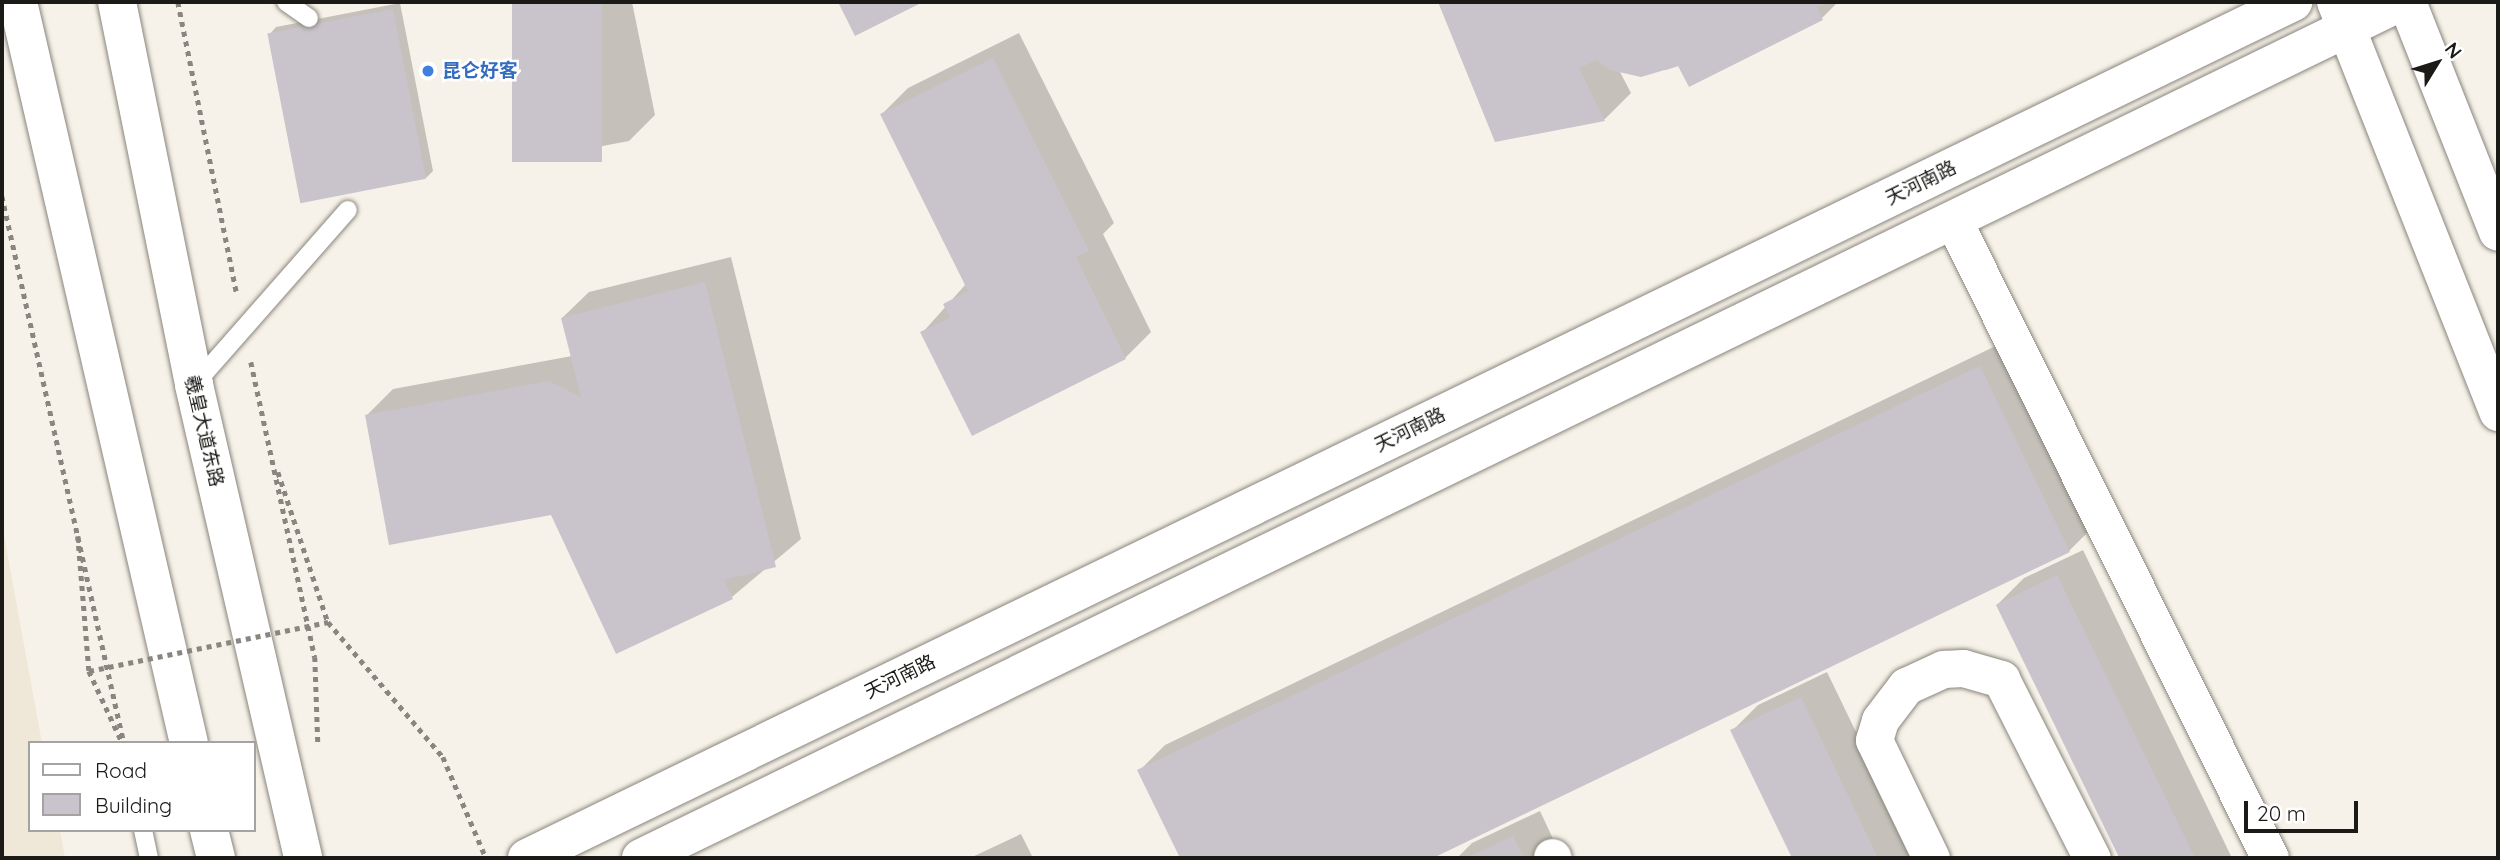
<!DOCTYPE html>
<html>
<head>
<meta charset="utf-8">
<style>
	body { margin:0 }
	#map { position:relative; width:2500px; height:860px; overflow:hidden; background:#f7f2e9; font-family:Quicksand,"Noto Sans SC",sans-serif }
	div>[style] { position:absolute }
	.built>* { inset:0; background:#efe7d7 }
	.shadow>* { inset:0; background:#0003 }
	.building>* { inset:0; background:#c9c3cb; transform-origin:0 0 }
	.path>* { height:4.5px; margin-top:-2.25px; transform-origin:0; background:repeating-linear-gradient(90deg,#898680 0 5px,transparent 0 10px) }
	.roads { filter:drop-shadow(0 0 2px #89857d) drop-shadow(0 0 2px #89857d) }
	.service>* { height:18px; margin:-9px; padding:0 9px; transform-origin:9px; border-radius:9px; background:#fff }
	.minor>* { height:37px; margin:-18.5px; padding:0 18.5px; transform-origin:18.5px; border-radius:18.5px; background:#fff }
	.tertiary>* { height:38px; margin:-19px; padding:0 19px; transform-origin:19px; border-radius:19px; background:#fff }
	.primary>* { height:38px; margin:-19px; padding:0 19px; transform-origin:19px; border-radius:19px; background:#fff }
	.path-bridge>* { height:4.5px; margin-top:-2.25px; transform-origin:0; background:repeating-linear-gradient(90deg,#898680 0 5px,transparent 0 10px) }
	.dots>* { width:19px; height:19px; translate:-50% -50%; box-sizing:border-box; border:4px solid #fff; border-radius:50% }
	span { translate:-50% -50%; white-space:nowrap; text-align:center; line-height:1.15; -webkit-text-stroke:5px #fff; paint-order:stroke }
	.shop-label { font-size:19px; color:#366cbe; font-weight:700 }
	.left { translate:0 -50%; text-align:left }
	.street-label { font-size:19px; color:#1b1a17 }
	.frame { position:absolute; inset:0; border:4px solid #1b1a17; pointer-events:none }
	.legend { position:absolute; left:28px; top:741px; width:228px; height:91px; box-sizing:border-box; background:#fff; border:2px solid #a4a3a2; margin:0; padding:9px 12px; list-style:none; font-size:21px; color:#1b1a17 }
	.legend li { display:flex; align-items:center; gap:14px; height:35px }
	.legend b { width:35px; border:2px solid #a4a3a2 }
	.north { position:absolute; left:2402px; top:28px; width:70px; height:70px; -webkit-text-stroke:5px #fff; paint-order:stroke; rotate:52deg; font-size:19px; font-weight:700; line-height:28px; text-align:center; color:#1b1a17 }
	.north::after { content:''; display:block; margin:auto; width:24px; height:32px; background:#1b1a17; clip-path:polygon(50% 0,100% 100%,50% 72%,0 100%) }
	.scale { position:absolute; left:2244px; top:801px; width:114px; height:32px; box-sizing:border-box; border:4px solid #1b1a17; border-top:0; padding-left:9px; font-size:21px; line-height:24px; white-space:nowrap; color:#1b1a17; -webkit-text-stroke:5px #fff; paint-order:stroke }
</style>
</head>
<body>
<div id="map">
	<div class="built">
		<i style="clip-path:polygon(2px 524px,42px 743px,30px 743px,30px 830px,60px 830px,65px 858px,2px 858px)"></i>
	</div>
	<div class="shadow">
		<i style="clip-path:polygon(514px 2px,632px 2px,655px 115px,629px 141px,545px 157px)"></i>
		<i style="clip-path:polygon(1439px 2px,1838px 2px,1822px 18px,1666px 70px,1619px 70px,1631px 93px,1605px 119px,1496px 140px)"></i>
		<i style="clip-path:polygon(400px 3px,433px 171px,426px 178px,269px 35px,276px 27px)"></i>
		<i style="clip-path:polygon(1019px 33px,1114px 223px,1103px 234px,1151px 332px,1125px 358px,972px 433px,922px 333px,966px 284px,882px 114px,908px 88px)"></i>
		<i style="clip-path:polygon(731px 257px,801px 539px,732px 597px,552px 514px,367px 415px,393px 389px,572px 356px,562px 318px,589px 292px)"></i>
		<i style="clip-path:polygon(2006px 341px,2095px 525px,2069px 551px,1429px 858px,1182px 858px,1139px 771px,1165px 745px)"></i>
		<i style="clip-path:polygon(2083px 550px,2232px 858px,2120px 858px,1998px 604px,2024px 578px)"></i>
		<i style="clip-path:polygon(1827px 672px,1917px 858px,1794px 858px,1732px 731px,1758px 705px)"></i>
		<i style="clip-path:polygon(1540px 811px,1562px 858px,1457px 858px,1472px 843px)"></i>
		<i style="clip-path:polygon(1021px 834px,1033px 858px,970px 858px)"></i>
	</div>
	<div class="building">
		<i style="left:512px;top:2px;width:90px;height:160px"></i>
		<i style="clip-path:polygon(838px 2px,923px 2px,855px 36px)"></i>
		<i style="clip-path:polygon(1438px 2px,1830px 2px,1817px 7px,1823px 20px,1689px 87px,1678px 66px,1641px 77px,1610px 70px,1597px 60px,1579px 68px,1605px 121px,1495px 142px)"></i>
		<i style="left:393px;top:9px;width:173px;height:128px;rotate:79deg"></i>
		<i style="clip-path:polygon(993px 58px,1089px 251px,1076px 257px,1126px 359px,972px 436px,920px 332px,950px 318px,943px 304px,968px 291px,880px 114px)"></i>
		<i style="clip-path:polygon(705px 282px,776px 567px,724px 580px,733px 599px,616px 654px,551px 515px,389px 545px,365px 415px,549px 381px,581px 397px,561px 318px)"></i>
		<i style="clip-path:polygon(1980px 366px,2070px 552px,1433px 858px,1180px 858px,1137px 770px)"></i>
		<i style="left:2057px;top:575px;width:314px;height:68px;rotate:64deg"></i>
		<i style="clip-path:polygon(1801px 697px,1878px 858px,1792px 858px,1730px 730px)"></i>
		<i style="clip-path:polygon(1513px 836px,1524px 858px,1466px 858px)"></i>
	</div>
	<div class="path">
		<i style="left:178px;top:2px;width:299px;rotate:78.6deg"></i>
		<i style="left:2px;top:196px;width:560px;rotate:77.43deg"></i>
		<i style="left:251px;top:362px;width:302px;rotate:77.8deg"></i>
		<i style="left:315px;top:657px;width:85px;rotate:88deg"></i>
		<i style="left:278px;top:472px;width:158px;rotate:71.6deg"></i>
		<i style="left:328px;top:622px;width:177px;rotate:49.6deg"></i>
		<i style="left:443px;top:757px;width:110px;rotate:66.9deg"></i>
		<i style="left:78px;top:536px;width:135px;rotate:85.3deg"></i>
		<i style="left:89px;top:671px;width:76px;rotate:65.1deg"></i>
	</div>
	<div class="roads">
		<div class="service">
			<i style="left:286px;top:2px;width:28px;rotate:35deg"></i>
			<i style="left:194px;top:385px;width:233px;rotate:-48.7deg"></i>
			<i style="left:143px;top:830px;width:29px;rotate:78deg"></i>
		</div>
		<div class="minor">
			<i style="left:1953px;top:220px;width:712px;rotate:63.58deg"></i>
			<i style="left:1552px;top:857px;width:1px;rotate:45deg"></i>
			<i style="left:1931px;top:858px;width:131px;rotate:-115.8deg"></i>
			<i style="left:1874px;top:740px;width:21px;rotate:-73deg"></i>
			<i style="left:1880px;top:720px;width:43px;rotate:-52.6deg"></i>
			<i style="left:1906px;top:686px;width:41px;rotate:-24.7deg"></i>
			<i style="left:1943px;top:669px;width:20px;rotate:-3deg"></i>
			<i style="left:1963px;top:668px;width:40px;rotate:16deg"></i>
			<i style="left:2001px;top:679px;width:201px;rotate:63.1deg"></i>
		</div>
		<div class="tertiary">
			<i style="left:2336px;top:2px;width:441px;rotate:68.4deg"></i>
			<i style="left:2407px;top:2px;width:247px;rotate:68.4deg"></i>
		</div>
		<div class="primary">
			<i style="left:18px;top:2px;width:760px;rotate:77.01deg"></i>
			<i style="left:117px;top:2px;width:391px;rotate:78.6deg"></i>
			<i style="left:194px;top:385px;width:485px;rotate:77deg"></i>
			<i style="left:209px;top:830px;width:29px;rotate:76deg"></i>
			<i style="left:527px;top:858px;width:1963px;rotate:-25.86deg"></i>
			<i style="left:641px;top:858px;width:1957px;rotate:-25.94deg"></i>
		</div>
	</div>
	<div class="path-bridge">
		<i style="left:89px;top:671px;width:244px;rotate:-11.6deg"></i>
	</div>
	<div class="dots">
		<i style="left:428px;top:71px;background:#3f7fe0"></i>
	</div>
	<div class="shop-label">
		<span class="left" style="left:442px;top:71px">昆仑好客</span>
	</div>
	<div class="street-label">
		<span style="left:1921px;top:183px;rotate:-26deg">天河南路</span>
		<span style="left:1410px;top:430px;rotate:-26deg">天河南路</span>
		<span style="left:204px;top:431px;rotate:77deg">羲皇大道东路</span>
		<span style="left:900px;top:677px;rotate:-26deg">天河南路</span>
	</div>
	<div class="frame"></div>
	<ul class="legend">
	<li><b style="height:9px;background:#fff"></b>Road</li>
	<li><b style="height:19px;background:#c9c3cb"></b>Building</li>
	</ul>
	<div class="north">N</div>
	<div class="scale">20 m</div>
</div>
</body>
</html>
